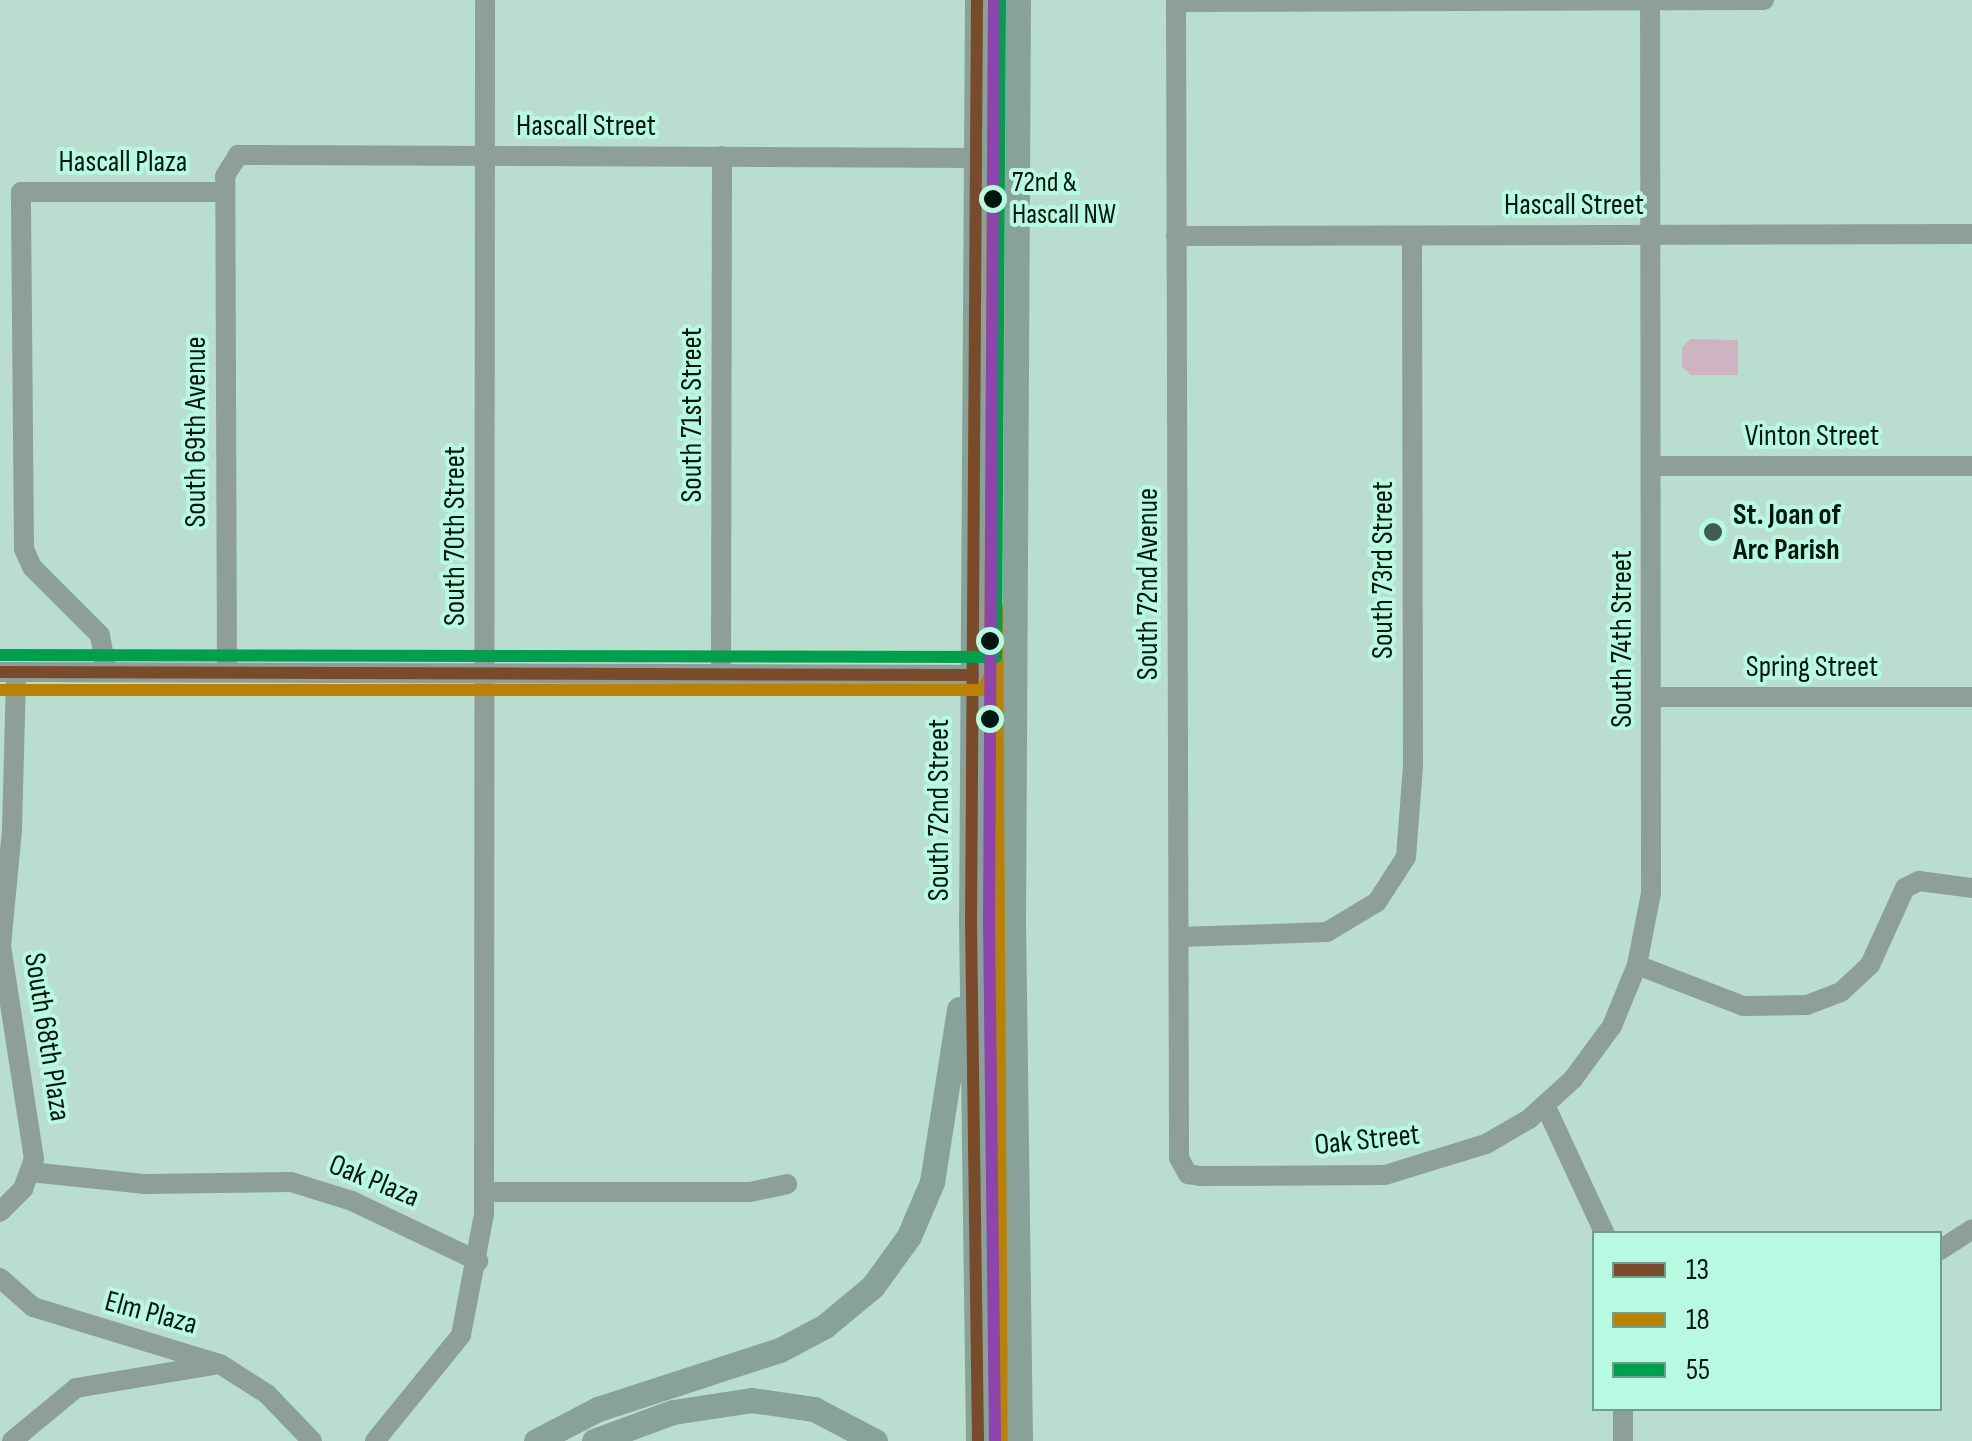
<!DOCTYPE html>
<html>
<head>
<meta charset="utf-8">
<style>
	body { margin:0 }
	#map { position:relative; width:1972px; height:1441px; overflow:hidden; background:#b9ded0; font-family:"Sofia Sans Condensed",sans-serif }
	div>[style] { position:absolute }
	.green>* { inset:0; background:#ceb4c2 }
	.minor>* { height:20px; margin:-10px; padding:0 10px; transform-origin:10px; border-radius:10px; background:#8e9e99 }
	.major>* { height:25px; margin:-12.5px; padding:0 12.5px; transform-origin:12.5px; border-radius:12.5px; background:#89a299 }
	.bus-1>* { height:12px; margin:-6px; padding:0 6px; transform-origin:6px; border-radius:6px; background:#7a4b2a }
	.bus-2>* { height:12px; margin:-6px; padding:0 6px; transform-origin:6px; border-radius:6px; background:#b98204 }
	.bus-3>* { height:12px; margin:-6px; padding:0 6px; transform-origin:6px; border-radius:6px; background:#009f4e }
	.bus-4>* { height:12px; margin:-6px; padding:0 6px; transform-origin:6px; border-radius:6px; background:#8e44ad }
	.dots>* { width:28px; height:28px; translate:-50% -50%; box-sizing:border-box; border:5px solid #b7fae1; border-radius:50% }
	span { translate:-50% -50%; white-space:nowrap; text-align:center; line-height:1.15; -webkit-text-stroke:8px #b7fae1; paint-order:stroke }
	.bus-label { font-size:28px; color:#00170f }
	.left { translate:0 -50%; text-align:left }
	.street-label { font-size:30px; color:#00170f }
	.poi-label { font-size:30px; color:#00170f; font-weight:700 }
	.legend { position:absolute; left:1592px; top:1231px; width:350px; height:180px; box-sizing:border-box; background:#b7fae1; border:2px solid #6e9f8d; margin:0; padding:12px 18px; list-style:none; font-size:30px; color:#00170f }
	.legend li { display:flex; align-items:center; gap:20px; height:50px }
	.legend b { width:50px; border:2px solid #6e9f8d }
</style>
</head>
<body>
<div id="map">
	<div class="green">
		<i style="clip-path:polygon(1691px 339px,1738px 340px,1738px 375px,1691px 375px,1682px 367px,1682px 347px)"></i>
	</div>
	<div class="minor">
		<i style="left:1176px;top:0;width:1158px;rotate:89.85deg"></i>
		<i style="left:1179px;top:1158px;width:18px;rotate:61deg"></i>
		<i style="left:1188px;top:1174px;width:13px;rotate:9deg"></i>
		<i style="left:1201px;top:1176px;width:184px;rotate:-0.3deg"></i>
		<i style="left:1385px;top:1175px;width:106px;rotate:-17.1deg"></i>
		<i style="left:1486px;top:1144px;width:50px;rotate:-30.2deg"></i>
		<i style="left:1529px;top:1119px;width:59px;rotate:-42.3deg"></i>
		<i style="left:1573px;top:1079px;width:66px;rotate:-53.7deg"></i>
		<i style="left:1612px;top:1026px;width:66px;rotate:-67.7deg"></i>
		<i style="left:1637px;top:965px;width:73px;rotate:-79deg"></i>
		<i style="left:1651px;top:893px;width:893px;rotate:-90.06deg"></i>
		<i style="left:1176px;top:2px;width:588px;rotate:-0.19deg"></i>
		<i style="left:1176px;top:236px;width:796px;rotate:-0.14deg"></i>
		<i style="left:1652px;top:466px;width:320px"></i>
		<i style="left:0;top:672px;width:1013px;rotate:0.17deg"></i>
		<i style="left:107px;top:672px;width:38px;rotate:-101deg"></i>
		<i style="left:100px;top:635px;width:96px;rotate:-135deg"></i>
		<i style="left:32px;top:567px;width:20px;rotate:-114deg"></i>
		<i style="left:24px;top:549px;width:357px;rotate:-90.5deg"></i>
		<i style="left:21px;top:192px;width:204px"></i>
		<i style="left:227px;top:672px;width:496px;rotate:-90.2deg"></i>
		<i style="left:225px;top:176px;width:25px;rotate:-58deg"></i>
		<i style="left:238px;top:155px;width:739px;rotate:0.23deg"></i>
		<i style="left:721px;top:673px;width:517px;rotate:-89.89deg"></i>
		<i style="left:1652px;top:697px;width:320px"></i>
		<i style="left:1179px;top:937px;width:148px;rotate:-1.9deg"></i>
		<i style="left:1327px;top:932px;width:58px;rotate:-31deg"></i>
		<i style="left:1377px;top:902px;width:54px;rotate:-57.2deg"></i>
		<i style="left:1406px;top:857px;width:91px;rotate:-85.6deg"></i>
		<i style="left:1413px;top:766px;width:530px;rotate:-90.11deg"></i>
		<i style="left:1637px;top:965px;width:114px;rotate:21.1deg"></i>
		<i style="left:1743px;top:1006px;width:64px;rotate:-0.9deg"></i>
		<i style="left:1807px;top:1005px;width:36px;rotate:-21deg"></i>
		<i style="left:1841px;top:992px;width:40px;rotate:-43deg"></i>
		<i style="left:1870px;top:965px;width:85px;rotate:-65.6deg"></i>
		<i style="left:1905px;top:888px;width:16px;rotate:-27deg"></i>
		<i style="left:1919px;top:881px;width:53px;rotate:7.5deg"></i>
		<i style="left:1545px;top:1105px;width:142px;rotate:65.1deg"></i>
		<i style="left:30px;top:1172px;width:116px;rotate:6deg"></i>
		<i style="left:145px;top:1184px;width:146px;rotate:-0.8deg"></i>
		<i style="left:291px;top:1182px;width:64px;rotate:17.3deg"></i>
		<i style="left:352px;top:1201px;width:140px;rotate:25.5deg"></i>
		<i style="left:485px;top:1192px;width:265px"></i>
		<i style="left:750px;top:1192px;width:38px;rotate:-12deg"></i>
		<i style="left:0;top:1212px;width:33px;rotate:-45deg"></i>
		<i style="left:23px;top:1189px;width:32px;rotate:-70deg"></i>
		<i style="left:34px;top:1159px;width:216px;rotate:-98.8deg"></i>
		<i style="left:1px;top:946px;width:117px;rotate:-84.6deg"></i>
		<i style="left:12px;top:830px;width:158px;rotate:-88.5deg"></i>
		<i style="left:1940px;top:1250px;width:38px;rotate:-33deg"></i>
		<i style="left:0;top:1278px;width:44px;rotate:41.3deg"></i>
		<i style="left:33px;top:1307px;width:195px;rotate:17deg"></i>
		<i style="left:220px;top:1364px;width:56px;rotate:32.6deg"></i>
		<i style="left:267px;top:1394px;width:65px;rotate:46.2deg"></i>
		<i style="left:12px;top:1441px;width:83px;rotate:-39.6deg"></i>
		<i style="left:76px;top:1388px;width:140px;rotate:-9.5deg"></i>
		<i style="left:375px;top:1441px;width:136px;rotate:-50.9deg"></i>
		<i style="left:461px;top:1335px;width:123px;rotate:-79.2deg"></i>
		<i style="left:484px;top:1214px;width:1214px;rotate:-89.95deg"></i>
		<i style="left:1623px;top:1441px;width:33px;rotate:-90deg"></i>
	</div>
	<div class="major">
		<i style="left:977px;top:0;width:920px;rotate:90.37deg"></i>
		<i style="left:971px;top:920px;width:521px;rotate:89.23deg"></i>
		<i style="left:1018px;top:0;width:920px;rotate:90.31deg"></i>
		<i style="left:1013px;top:920px;width:521px;rotate:89.23deg"></i>
		<i style="left:536px;top:1441px;width:70px;rotate:-27.3deg"></i>
		<i style="left:598px;top:1409px;width:191px;rotate:-18deg"></i>
		<i style="left:780px;top:1350px;width:51px;rotate:-28.1deg"></i>
		<i style="left:825px;top:1326px;width:62px;rotate:-39.8deg"></i>
		<i style="left:873px;top:1286px;width:62px;rotate:-54.2deg"></i>
		<i style="left:909px;top:1236px;width:59px;rotate:-66.9deg"></i>
		<i style="left:932px;top:1182px;width:175px;rotate:-81.1deg"></i>
		<i style="left:594px;top:1441px;width:84px;rotate:-20.2deg"></i>
		<i style="left:673px;top:1412px;width:79px;rotate:-8.7deg"></i>
		<i style="left:751px;top:1400px;width:64px;rotate:8.1deg"></i>
		<i style="left:814px;top:1409px;width:69px;rotate:27.7deg"></i>
	</div>
	<div class="bus-1">
		<i style="left:977px;top:0;width:920px;rotate:90.37deg"></i>
		<i style="left:971px;top:920px;width:521px;rotate:89.23deg"></i>
		<i style="left:0;top:672px;width:973px;rotate:0.18deg"></i>
	</div>
	<div class="bus-2">
		<i style="left:997px;top:607px;width:834px;rotate:89.66deg"></i>
		<i style="left:0;top:690px;width:983px"></i>
		<i style="left:983px;top:690px;width:17px;rotate:-65deg"></i>
		<i style="left:990px;top:675px;width:675px;rotate:-89.66deg"></i>
	</div>
	<div class="bus-3">
		<i style="left:0;top:655px;width:996px;rotate:0.12deg"></i>
		<i style="left:996px;top:657px;width:657px;rotate:-89.65deg"></i>
	</div>
	<div class="bus-4">
		<i style="left:994px;top:0;width:920px;rotate:90.31deg"></i>
		<i style="left:989px;top:920px;width:521px;rotate:89.34deg"></i>
	</div>
	<div class="dots">
		<i style="left:993px;top:199px;background:#00170f"></i>
		<i style="left:1713px;top:532px;background:#415d53"></i>
		<i style="left:990px;top:641px;background:#00170f"></i>
		<i style="left:990px;top:719px;background:#00170f"></i>
	</div>
	<div class="bus-label">
		<span class="left" style="left:1012px;top:199px">72nd &amp;<br>Hascall NW</span>
	</div>
	<div class="street-label">
		<span style="left:586px;top:126px">Hascall Street</span>
		<span style="left:123px;top:162px">Hascall Plaza</span>
		<span style="left:1574px;top:205px">Hascall Street</span>
		<span style="left:692px;top:415px;rotate:-90deg">South 71st Street</span>
		<span style="left:196px;top:432px;rotate:-90deg">South 69th Avenue</span>
		<span style="left:1812px;top:436px">Vinton Street</span>
		<span style="left:455px;top:536px;rotate:-90deg">South 70th Street</span>
		<span style="left:1383px;top:570px;rotate:-90deg">South 73rd Street</span>
		<span style="left:1148px;top:584px;rotate:-90deg">South 72nd Avenue</span>
		<span style="left:1622px;top:639px;rotate:-90deg">South 74th Street</span>
		<span style="left:1812px;top:667px">Spring Street</span>
		<span style="left:939px;top:810px;rotate:-90deg">South 72nd Street</span>
		<span style="left:47px;top:1037px;rotate:81deg">South 68th Plaza</span>
		<span style="left:1367px;top:1140px;rotate:-6deg">Oak Street</span>
		<span style="left:374px;top:1181px;rotate:22deg">Oak Plaza</span>
		<span style="left:151px;top:1313px;rotate:15deg">Elm Plaza</span>
	</div>
	<div class="poi-label">
		<span class="left" style="left:1733px;top:532px">St. Joan of<br>Arc Parish</span>
	</div>
	<ul class="legend">
	<li><b style="height:12px;background:#7a4b2a"></b>13</li>
	<li><b style="height:12px;background:#b98204"></b>18</li>
	<li><b style="height:12px;background:#009f4e"></b>55</li>
	</ul>
</div>
</body>
</html>
